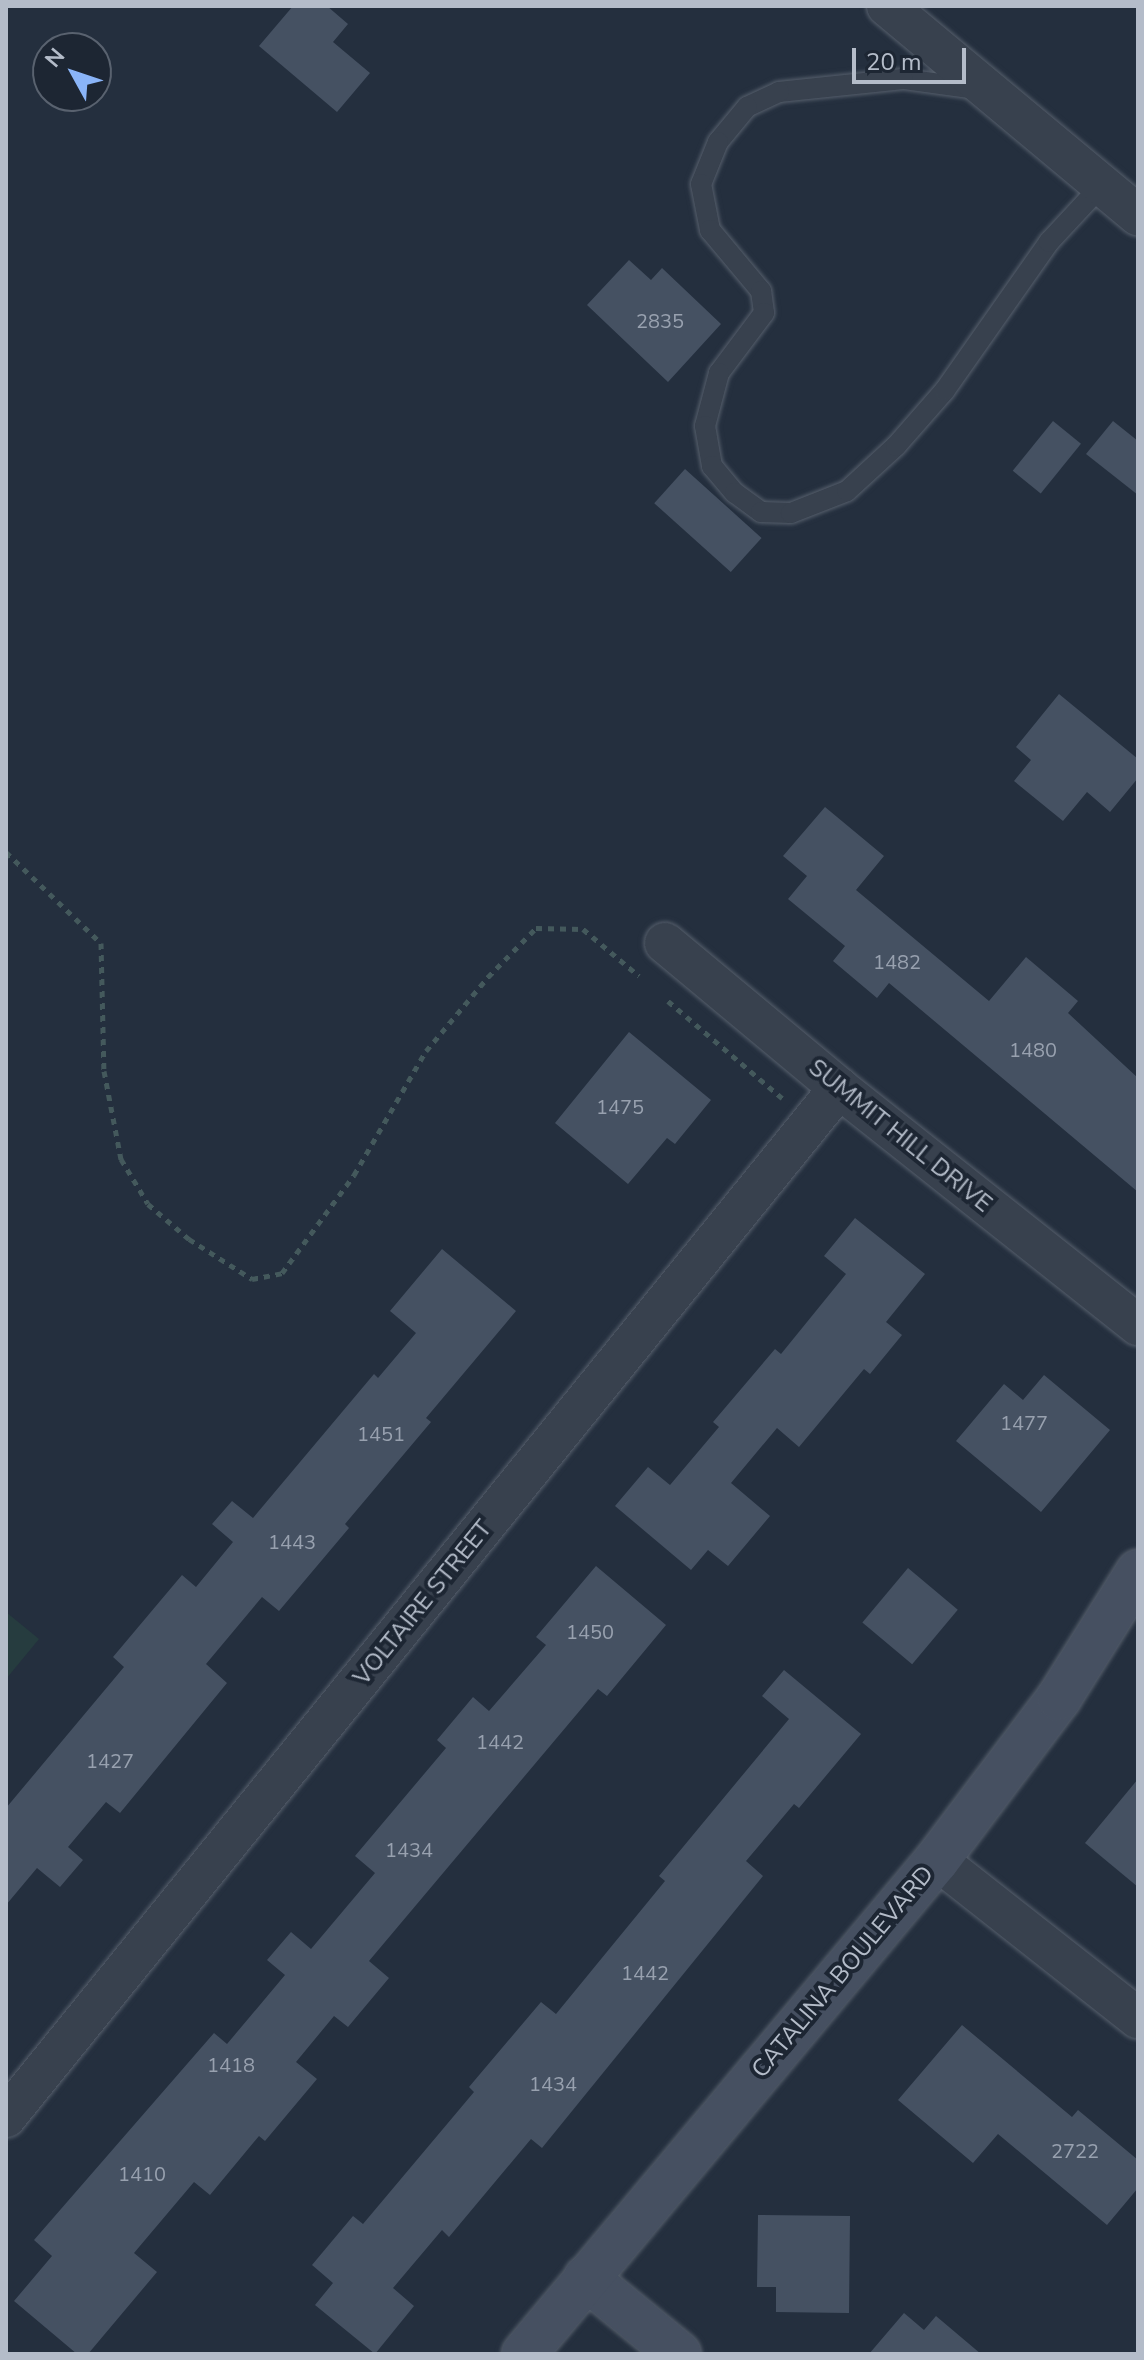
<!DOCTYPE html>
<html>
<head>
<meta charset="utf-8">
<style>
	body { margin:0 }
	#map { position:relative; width:1144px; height:2360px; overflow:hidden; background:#242f3e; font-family:"Nunito Sans",sans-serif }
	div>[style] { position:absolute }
	.green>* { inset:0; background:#263c3f }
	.building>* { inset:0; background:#455162; transform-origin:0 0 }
	.path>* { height:5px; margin-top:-2.5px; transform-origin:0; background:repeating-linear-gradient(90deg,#44595c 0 6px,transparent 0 12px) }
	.roads { filter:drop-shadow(0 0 2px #565f6c) drop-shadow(0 0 2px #565f6c) }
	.lane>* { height:20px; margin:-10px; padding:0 10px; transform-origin:10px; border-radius:10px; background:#38414e }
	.street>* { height:40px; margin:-20px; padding:0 20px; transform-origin:20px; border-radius:20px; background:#38414e }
	.secondary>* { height:44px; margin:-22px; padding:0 22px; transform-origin:22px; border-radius:22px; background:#465061 }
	span { translate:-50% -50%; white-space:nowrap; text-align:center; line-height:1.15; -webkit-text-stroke:8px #1d2633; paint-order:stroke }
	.number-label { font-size:20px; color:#98a1af }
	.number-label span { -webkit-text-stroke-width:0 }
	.street-label { font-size:24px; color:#b4bcc9 }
	.frame { position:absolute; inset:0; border:8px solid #b4bcc9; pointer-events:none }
	.north { position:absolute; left:32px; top:32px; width:80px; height:80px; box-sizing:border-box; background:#1d2633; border:2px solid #59626f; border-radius:50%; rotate:310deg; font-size:22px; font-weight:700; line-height:32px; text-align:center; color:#b4bcc9 }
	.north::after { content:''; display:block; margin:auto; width:28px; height:36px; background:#8ab4f8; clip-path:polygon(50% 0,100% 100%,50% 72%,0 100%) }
	.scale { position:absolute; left:852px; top:48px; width:114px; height:36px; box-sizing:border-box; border:4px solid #b4bcc9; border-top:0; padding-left:10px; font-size:24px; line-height:28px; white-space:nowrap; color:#b4bcc9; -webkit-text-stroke:6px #1d2633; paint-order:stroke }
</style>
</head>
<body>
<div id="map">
	<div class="green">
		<i style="clip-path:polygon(6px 1612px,39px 1639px,6px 1679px)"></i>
	</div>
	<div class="building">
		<i style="clip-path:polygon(293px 6px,327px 6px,348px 24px,333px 42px,370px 73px,337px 112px,259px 46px)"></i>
		<i style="clip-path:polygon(629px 260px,651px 280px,662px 268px,721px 324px,668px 382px,587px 305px)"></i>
		<i style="left:1053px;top:421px;width:36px;height:64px;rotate:39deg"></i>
		<i style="clip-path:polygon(1113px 421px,1138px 441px,1138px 495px,1086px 454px)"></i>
		<i style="left:685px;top:469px;width:103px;height:46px;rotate:42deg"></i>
		<i style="clip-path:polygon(1059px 694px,1138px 759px,1138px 778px,1110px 812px,1087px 792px,1063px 821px,1014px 781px,1031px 760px,1016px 747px)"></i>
		<i style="clip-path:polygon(825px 807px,884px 856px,856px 890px,989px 1001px,1026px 957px,1078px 1001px,1068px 1013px,1138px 1078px,1138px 1192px,889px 983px,877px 998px,833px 961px,845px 946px,788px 899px,807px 876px,783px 856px)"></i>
		<i style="clip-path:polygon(629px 1032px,711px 1100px,675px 1144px,667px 1138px,628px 1184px,555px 1123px)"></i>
		<i style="clip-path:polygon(855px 1218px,925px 1274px,886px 1322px,902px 1335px,870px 1374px,864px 1369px,799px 1447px,777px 1428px,731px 1483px,770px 1516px,728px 1566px,708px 1550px,691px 1570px,615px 1506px,648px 1467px,670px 1485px,719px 1427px,713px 1422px,775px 1349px,781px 1354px,846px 1274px,824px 1256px)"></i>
		<i style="clip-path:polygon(442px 1249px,516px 1311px,426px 1418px,431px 1422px,345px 1524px,349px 1528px,279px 1611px,262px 1597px,206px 1664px,227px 1683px,120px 1813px,106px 1802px,68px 1847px,83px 1860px,60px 1887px,37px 1868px,6px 1905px,6px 1808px,124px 1667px,113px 1657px,182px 1575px,196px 1587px,233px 1542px,212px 1524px,232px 1501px,253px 1518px,374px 1374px,378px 1378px,416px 1333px,390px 1311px)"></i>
		<i style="clip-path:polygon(1044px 1375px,1110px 1430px,1041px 1512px,956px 1441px,1004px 1384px,1023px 1400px)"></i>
		<i style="clip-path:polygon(596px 1566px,666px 1625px,607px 1696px,598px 1689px,369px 1961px,389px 1978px,348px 2027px,334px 2016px,296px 2062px,317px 2079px,265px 2141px,259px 2136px,210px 2195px,194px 2182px,134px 2253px,157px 2272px,88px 2354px,77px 2354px,14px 2301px,52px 2256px,34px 2240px,214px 2033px,227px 2044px,285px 1975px,267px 1960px,291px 1932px,311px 1949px,375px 1873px,355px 1856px,446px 1748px,437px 1740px,473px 1697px,489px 1711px,546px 1645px,536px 1637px)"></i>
		<i style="left:908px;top:1568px;width:65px;height:71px;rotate:40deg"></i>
		<i style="clip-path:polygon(784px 1670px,861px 1734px,799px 1808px,794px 1804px,746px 1861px,763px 1876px,542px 2148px,531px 2139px,449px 2237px,442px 2230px,393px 2288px,414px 2306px,375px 2354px,315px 2305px,333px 2283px,312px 2265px,353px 2216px,363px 2224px,474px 2092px,469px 2087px,541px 2002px,556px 2014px,665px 1881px,659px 1876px,789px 1719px,762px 1696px)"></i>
		<i style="clip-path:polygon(1138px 1779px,1138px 1887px,1085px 1843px)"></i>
		<i style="clip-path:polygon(962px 2025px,1072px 2117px,1078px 2110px,1138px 2160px,1138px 2188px,1107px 2225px,998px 2134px,973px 2163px,898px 2100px)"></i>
		<i style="clip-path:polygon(758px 2215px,850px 2216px,849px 2313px,776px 2312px,776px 2287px,757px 2287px)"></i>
		<i style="clip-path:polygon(904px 2313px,924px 2330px,936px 2316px,981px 2354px,869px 2354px)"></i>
	</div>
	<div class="path">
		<i style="left:6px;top:852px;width:132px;rotate:43.8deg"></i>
		<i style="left:101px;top:943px;width:128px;rotate:88.7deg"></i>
		<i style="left:104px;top:1071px;width:90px;rotate:79.1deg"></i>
		<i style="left:121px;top:1159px;width:52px;rotate:59deg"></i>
		<i style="left:148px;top:1204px;width:54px;rotate:40.5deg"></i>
		<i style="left:189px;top:1239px;width:75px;rotate:32.4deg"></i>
		<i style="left:252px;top:1279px;width:31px;rotate:-11deg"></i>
		<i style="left:282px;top:1273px;width:122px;rotate:-53.7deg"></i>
		<i style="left:354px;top:1175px;width:143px;rotate:-59.9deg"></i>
		<i style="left:426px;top:1051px;width:97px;rotate:-50deg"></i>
		<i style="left:488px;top:977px;width:69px;rotate:-45.6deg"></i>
		<i style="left:536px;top:928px;width:47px;rotate:1.2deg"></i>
		<i style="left:583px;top:929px;width:73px;rotate:40deg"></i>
		<i style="left:668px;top:1001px;width:150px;rotate:40.4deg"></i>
	</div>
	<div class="roads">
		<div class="lane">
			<i style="left:977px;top:89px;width:75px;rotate:-172.3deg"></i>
			<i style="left:903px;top:79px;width:125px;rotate:174deg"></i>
			<i style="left:779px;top:92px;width:35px;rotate:155deg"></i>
			<i style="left:747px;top:107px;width:45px;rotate:129.6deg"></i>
			<i style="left:718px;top:142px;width:45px;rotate:112deg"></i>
			<i style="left:701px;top:184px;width:47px;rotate:78.9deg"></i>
			<i style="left:710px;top:230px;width:80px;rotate:50.1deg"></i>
			<i style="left:761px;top:291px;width:22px;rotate:82deg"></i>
			<i style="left:764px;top:313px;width:75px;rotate:126.9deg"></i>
			<i style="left:719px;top:373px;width:55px;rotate:104.8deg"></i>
			<i style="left:705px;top:426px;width:41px;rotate:80.1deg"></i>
			<i style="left:712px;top:466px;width:35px;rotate:50deg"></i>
			<i style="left:735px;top:493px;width:32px;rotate:36deg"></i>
			<i style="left:761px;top:512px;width:30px;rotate:2deg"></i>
			<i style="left:791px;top:513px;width:60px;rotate:-21.4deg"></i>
			<i style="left:847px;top:491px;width:67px;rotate:-42.6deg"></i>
			<i style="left:896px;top:446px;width:74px;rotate:-48.8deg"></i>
			<i style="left:945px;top:390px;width:181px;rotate:-54.9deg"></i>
			<i style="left:1049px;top:242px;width:78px;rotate:-47.1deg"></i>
		</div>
		<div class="street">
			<i style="left:887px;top:6px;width:327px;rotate:39.8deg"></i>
			<i style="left:665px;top:943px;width:226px;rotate:39.8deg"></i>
			<i style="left:839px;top:1088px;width:382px;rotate:38.4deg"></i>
			<i style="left:937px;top:1860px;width:256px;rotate:38.2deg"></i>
			<i style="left:6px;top:2117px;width:1324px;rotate:-51.01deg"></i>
		</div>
		<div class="secondary">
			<i style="left:586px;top:2278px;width:120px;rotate:39.3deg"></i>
			<i style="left:524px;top:2354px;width:644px;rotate:-50.1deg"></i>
			<i style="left:937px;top:1860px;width:203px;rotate:-53deg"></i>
			<i style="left:1059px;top:1698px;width:149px;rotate:-57.9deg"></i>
		</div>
	</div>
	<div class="number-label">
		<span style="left:660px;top:321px">2835</span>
		<span style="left:897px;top:962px">1482</span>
		<span style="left:1033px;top:1050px">1480</span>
		<span style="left:620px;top:1107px">1475</span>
		<span style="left:1024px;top:1423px">1477</span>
		<span style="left:381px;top:1434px">1451</span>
		<span style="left:292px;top:1542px">1443</span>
		<span style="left:590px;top:1632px">1450</span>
		<span style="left:500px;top:1742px">1442</span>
		<span style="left:110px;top:1761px">1427</span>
		<span style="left:409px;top:1850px">1434</span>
		<span style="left:645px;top:1973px">1442</span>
		<span style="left:231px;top:2065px">1418</span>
		<span style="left:553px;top:2084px">1434</span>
		<span style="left:1075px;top:2151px">2722</span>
		<span style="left:142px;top:2174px">1410</span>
	</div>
	<div class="street-label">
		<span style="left:900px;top:1136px;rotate:39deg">SUMMIT HILL DRIVE</span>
		<span style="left:423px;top:1603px;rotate:-51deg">VOLTAIRE STREET</span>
		<span style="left:843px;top:1972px;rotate:-50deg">CATALINA BOULEVARD</span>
	</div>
	<div class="frame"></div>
	<div class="north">N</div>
	<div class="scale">20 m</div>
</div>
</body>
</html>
